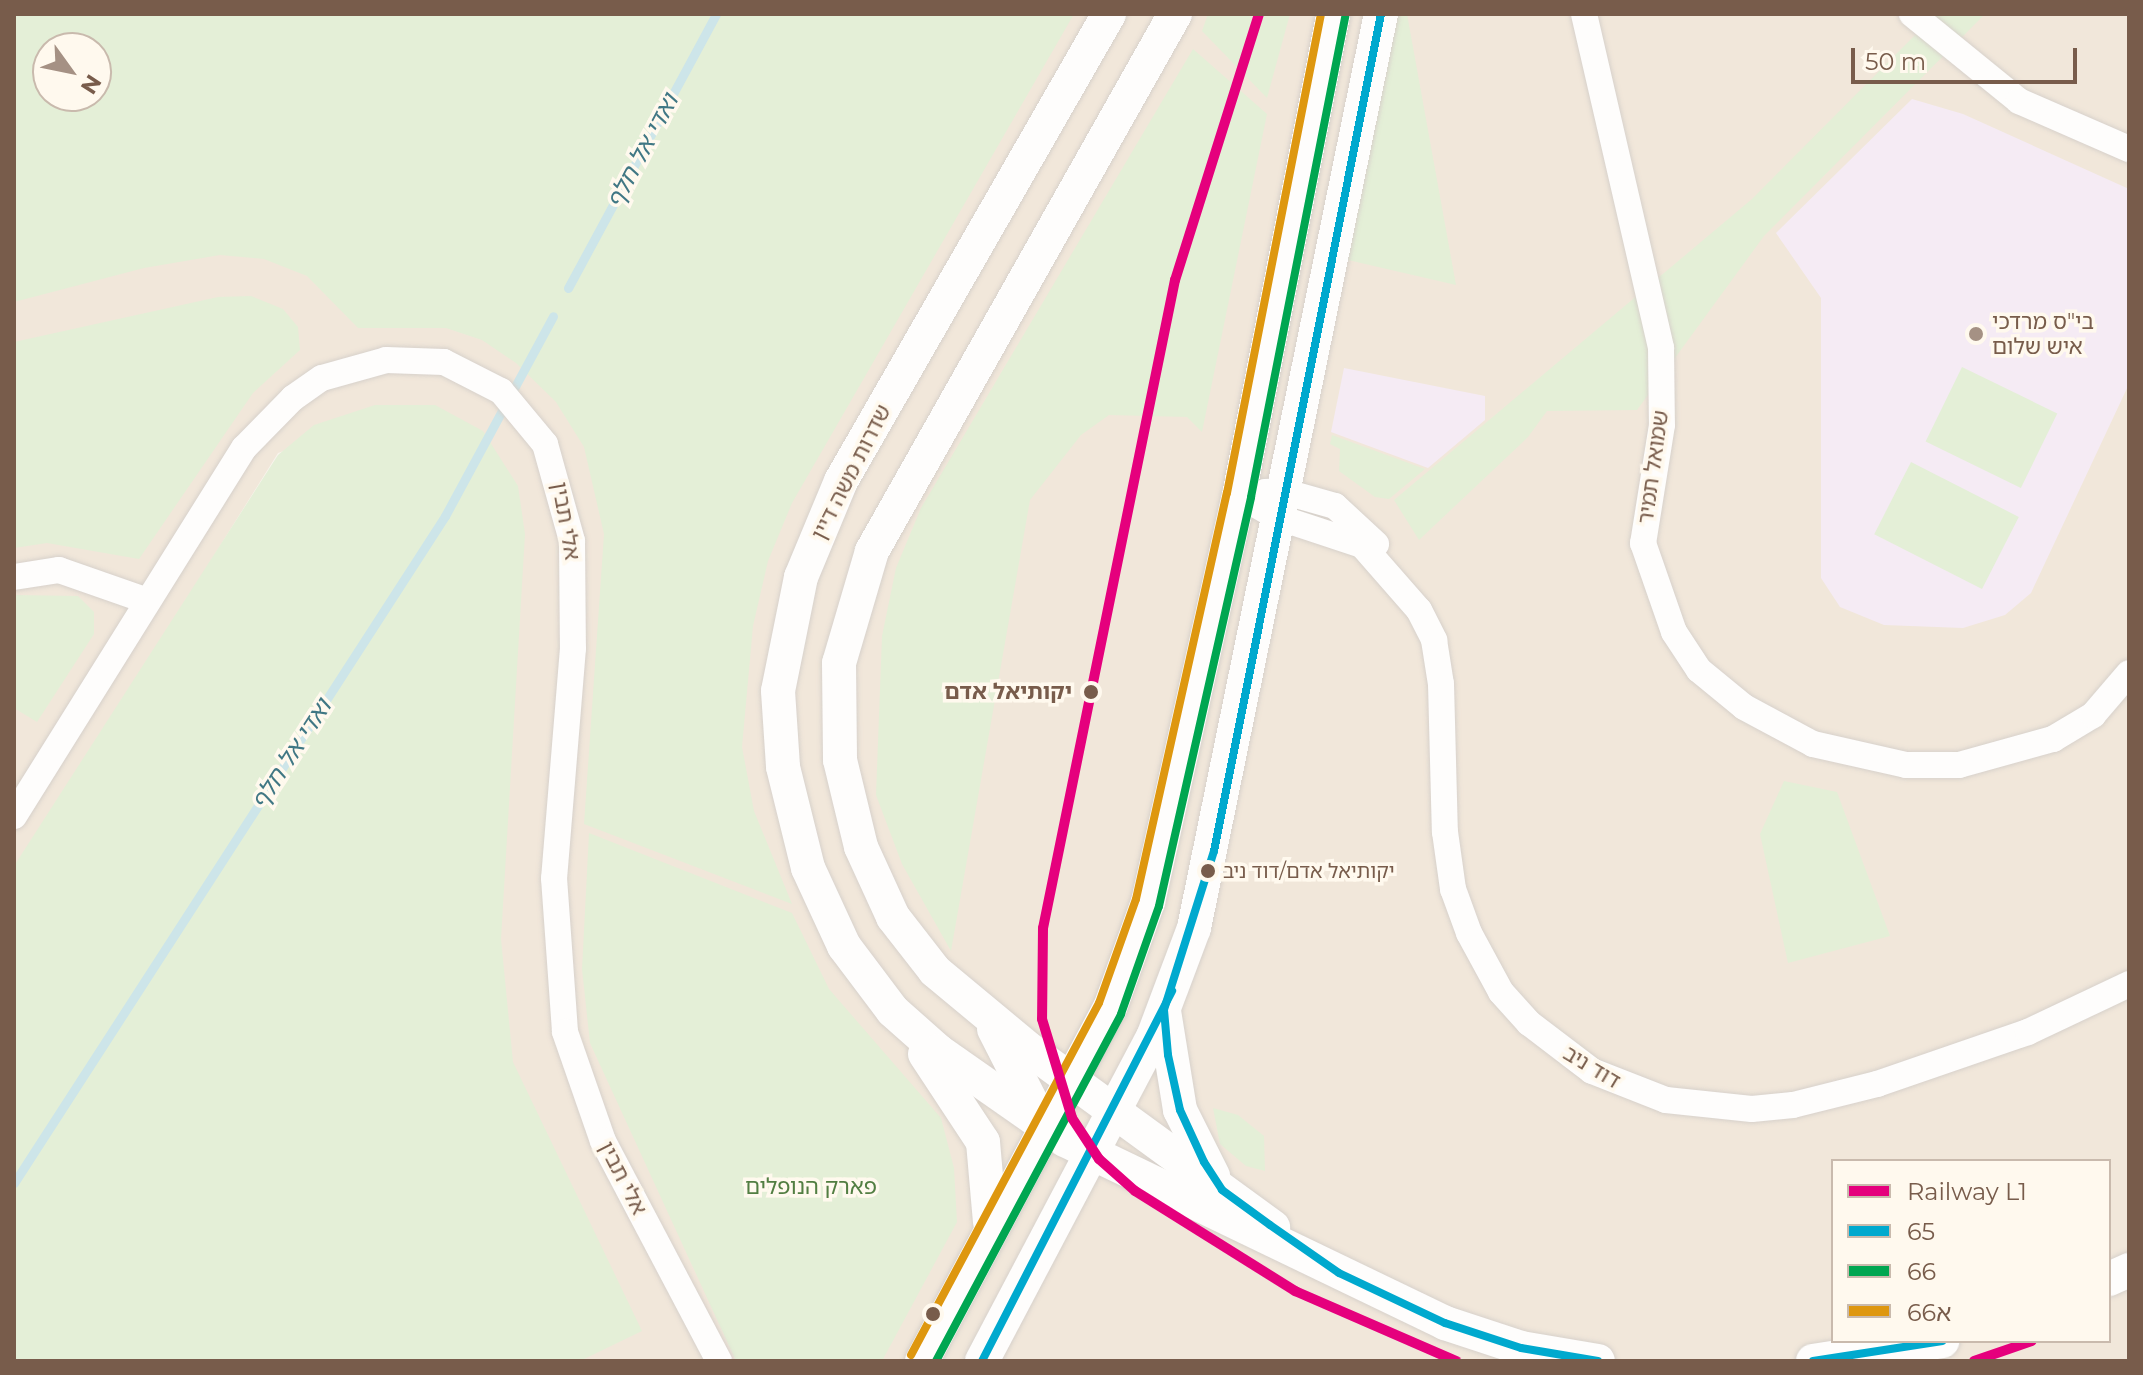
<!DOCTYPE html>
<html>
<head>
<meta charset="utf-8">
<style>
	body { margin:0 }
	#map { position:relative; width:2143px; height:1375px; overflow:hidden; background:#f8f4ed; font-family:Montserrat,"Noto Sans Hebrew",sans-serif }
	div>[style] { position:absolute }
	.residential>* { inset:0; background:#f1e7da }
	.education>* { inset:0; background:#f5ebf4 }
	.green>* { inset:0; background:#e4efd7; transform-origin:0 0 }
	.stream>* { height:9px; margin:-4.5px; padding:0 4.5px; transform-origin:4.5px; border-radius:4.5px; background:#cde5e9 }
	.roads { filter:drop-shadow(0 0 2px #d7d1cb) drop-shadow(0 0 2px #d7d1cb) }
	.minor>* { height:26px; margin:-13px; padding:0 13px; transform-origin:13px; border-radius:13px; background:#fefdfc }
	.tertiary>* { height:34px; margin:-17px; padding:0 17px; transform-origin:17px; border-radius:17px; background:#fefdfc }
	.bus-1>* { height:8px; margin:-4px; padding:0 4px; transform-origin:4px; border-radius:4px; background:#00a9ce }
	.bus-2>* { height:8px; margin:-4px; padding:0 4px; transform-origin:4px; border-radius:4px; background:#00a651 }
	.bus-3>* { height:8px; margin:-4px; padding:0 4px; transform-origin:4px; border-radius:4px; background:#de970f }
	.rail-1>* { height:10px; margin:-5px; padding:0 5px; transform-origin:5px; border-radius:5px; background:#e5007d }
	.dots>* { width:22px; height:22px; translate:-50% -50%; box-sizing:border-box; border:4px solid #fff9ee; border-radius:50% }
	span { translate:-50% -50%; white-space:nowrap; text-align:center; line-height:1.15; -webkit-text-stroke:7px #fff9ee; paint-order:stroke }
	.bus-label { font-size:20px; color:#785c4b }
	.left { translate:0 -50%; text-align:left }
	.poi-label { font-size:22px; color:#785c4b }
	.street-label { font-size:22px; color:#785c4b }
	.stop-label { font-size:22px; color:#785c4b; font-weight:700 }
	.right { translate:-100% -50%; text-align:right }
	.park-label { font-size:22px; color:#527e42 }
	.water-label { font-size:24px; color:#407784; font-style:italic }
	.frame { position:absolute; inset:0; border:16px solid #785c4b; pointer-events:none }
	.legend { position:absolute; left:1831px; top:1159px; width:280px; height:184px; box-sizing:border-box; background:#fff9ee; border:2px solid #c9baad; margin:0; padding:10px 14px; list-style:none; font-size:24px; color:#785c4b }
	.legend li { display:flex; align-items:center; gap:16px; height:40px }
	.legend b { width:40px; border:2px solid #c9baad }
	.north { position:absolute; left:32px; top:32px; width:80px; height:80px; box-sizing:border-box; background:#fff9ee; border:2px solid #c9baad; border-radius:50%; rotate:123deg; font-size:22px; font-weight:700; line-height:32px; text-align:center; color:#785c4b }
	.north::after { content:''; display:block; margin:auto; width:28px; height:36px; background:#a59184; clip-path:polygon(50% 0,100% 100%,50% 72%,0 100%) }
	.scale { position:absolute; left:1851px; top:48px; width:226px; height:36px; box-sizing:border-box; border:4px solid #785c4b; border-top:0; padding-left:10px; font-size:24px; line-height:28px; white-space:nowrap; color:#785c4b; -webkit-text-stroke:6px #fff9ee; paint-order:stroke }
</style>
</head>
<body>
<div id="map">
	<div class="residential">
		<i style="clip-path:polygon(evenodd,14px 14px,2129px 14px,2129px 1361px,545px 1361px,435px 1145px,388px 415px,278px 453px,14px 876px,14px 14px,48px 48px,96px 48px,96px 96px,48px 96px,48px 48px,14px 14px,1833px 1161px,2109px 1161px,2109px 1341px,1833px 1341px,1833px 1161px)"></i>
	</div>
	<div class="education">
		<i style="clip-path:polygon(1912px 99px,1963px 114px,2129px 189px,2129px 384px,2031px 593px,2005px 615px,1963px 628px,1884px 625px,1840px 607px,1821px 578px,1821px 298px,1776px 233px)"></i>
		<i style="clip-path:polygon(1344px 368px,1485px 396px,1485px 420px,1428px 468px,1331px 432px)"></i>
	</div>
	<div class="green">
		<i style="clip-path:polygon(evenodd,14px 14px,1074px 14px,792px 503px,768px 561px,753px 626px,742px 747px,754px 811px,792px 904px,584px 824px,604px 534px,584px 447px,556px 402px,516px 363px,482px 340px,446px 328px,358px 328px,307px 276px,264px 259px,220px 255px,144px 268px,14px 302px,14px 14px,48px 48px,96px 48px,96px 96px,48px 96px,48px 48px)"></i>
		<i style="clip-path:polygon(1208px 14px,1290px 14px,1267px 98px,1202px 31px)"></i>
		<i style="clip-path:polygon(1398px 14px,1407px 14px,1456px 285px,1348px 260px)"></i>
		<i style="clip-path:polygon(1936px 14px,1985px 14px,1764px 236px,1637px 410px,1547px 411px,1528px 437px,1419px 540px,1394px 500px,1752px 199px)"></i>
		<i style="clip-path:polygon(1193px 49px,1267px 114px,1202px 432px,1187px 417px,1109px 415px,1081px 435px,1030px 500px,951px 951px,902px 864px,876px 795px,882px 636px,896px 568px,921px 508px)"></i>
		<i style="clip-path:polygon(251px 296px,283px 309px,298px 327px,300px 350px,253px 393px,139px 559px,47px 543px,14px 548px,14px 342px,218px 297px)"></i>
		<i style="left:1962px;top:367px;width:106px;height:83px;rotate:26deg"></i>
		<i style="clip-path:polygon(375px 405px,435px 405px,483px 431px,518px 486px,525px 534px,501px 939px,513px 1062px,642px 1331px,580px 1361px,14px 1361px,14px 866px,278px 455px,314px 425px)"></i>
		<i style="clip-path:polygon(1332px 435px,1425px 469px,1389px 499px,1375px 497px,1339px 471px,1340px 449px,1330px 444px)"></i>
		<i style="left:1911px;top:462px;width:121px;height:81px;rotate:27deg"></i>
		<i style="clip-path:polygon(14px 595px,78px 596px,94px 612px,94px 634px,37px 722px,14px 708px)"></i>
		<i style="clip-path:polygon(1784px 781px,1837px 792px,1890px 936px,1788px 963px,1760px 834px)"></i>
		<i style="clip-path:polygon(589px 833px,792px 913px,829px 989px,941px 1118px,954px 1168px,957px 1222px,882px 1361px,736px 1361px,590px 1043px,582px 969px)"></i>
		<i style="clip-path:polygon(1213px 1108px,1238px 1115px,1264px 1136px,1265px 1171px,1246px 1166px,1220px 1144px)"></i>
	</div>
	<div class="stream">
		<i style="left:568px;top:288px;width:311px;rotate:-61.6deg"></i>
		<i style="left:14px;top:1183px;width:794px;rotate:-57.13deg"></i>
		<i style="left:445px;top:516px;width:227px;rotate:-61.6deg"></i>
	</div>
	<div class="roads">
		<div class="minor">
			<i style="left:1584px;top:14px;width:343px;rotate:77deg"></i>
			<i style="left:1661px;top:348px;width:77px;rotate:89.3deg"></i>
			<i style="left:1662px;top:425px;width:120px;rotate:99.1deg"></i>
			<i style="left:1643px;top:543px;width:94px;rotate:70.8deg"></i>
			<i style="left:1674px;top:632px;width:45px;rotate:56.7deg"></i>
			<i style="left:1699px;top:670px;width:58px;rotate:39.4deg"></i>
			<i style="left:1744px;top:707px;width:78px;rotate:28.2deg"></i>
			<i style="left:1813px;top:744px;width:95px;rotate:12.7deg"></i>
			<i style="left:1906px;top:765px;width:53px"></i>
			<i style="left:1959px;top:765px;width:98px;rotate:-15.5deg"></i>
			<i style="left:2053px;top:739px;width:47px;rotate:-31deg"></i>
			<i style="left:2093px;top:715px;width:55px;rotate:-49.4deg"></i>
			<i style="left:1912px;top:14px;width:138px;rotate:39.1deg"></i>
			<i style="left:2019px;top:101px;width:120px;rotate:23.6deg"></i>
			<i style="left:1265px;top:492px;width:17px;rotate:-3deg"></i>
			<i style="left:1282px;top:491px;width:55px;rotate:15.8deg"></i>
			<i style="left:1335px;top:506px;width:56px;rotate:42.8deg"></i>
			<i style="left:1239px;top:495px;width:44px;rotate:30.1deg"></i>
			<i style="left:1277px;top:517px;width:89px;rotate:18.2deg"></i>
			<i style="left:1362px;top:545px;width:86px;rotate:48.8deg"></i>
			<i style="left:1419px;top:610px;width:34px;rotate:63deg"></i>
			<i style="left:1434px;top:640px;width:45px;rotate:81deg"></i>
			<i style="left:1441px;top:684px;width:148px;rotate:88.5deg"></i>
			<i style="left:1445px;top:832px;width:58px;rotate:82deg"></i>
			<i style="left:1453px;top:889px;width:47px;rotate:70deg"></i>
			<i style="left:1469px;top:933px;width:67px;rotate:61.5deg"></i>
			<i style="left:1501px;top:992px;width:42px;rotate:47.9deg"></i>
			<i style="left:1529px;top:1023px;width:79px;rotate:37.3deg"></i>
			<i style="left:1592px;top:1071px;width:79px;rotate:21.4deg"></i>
			<i style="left:1666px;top:1100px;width:86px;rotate:6deg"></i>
			<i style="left:1752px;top:1109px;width:41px;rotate:-5.6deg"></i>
			<i style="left:1793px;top:1105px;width:87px;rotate:-14deg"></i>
			<i style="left:1877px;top:1084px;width:160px;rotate:-19deg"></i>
			<i style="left:2028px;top:1032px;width:112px;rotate:-25.4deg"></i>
			<i style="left:14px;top:577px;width:46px;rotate:-8.8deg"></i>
			<i style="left:59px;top:570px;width:94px;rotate:19.2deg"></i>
			<i style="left:14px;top:816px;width:434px;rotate:-58deg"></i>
			<i style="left:244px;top:448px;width:70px;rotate:-45.6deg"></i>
			<i style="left:293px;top:398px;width:35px;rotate:-35deg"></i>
			<i style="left:322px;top:378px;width:66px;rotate:-15.7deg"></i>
			<i style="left:386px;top:360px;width:58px;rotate:2deg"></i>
			<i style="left:444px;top:362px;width:64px;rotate:27deg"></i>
			<i style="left:501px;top:391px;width:69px;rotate:50.3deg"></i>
			<i style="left:545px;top:444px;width:101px;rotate:74.4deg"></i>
			<i style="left:572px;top:541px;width:107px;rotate:89.5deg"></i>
			<i style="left:573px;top:648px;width:231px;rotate:94.7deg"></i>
			<i style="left:554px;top:878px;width:154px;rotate:85.9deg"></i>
			<i style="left:565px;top:1032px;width:115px;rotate:70.8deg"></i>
			<i style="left:603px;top:1141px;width:249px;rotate:62.2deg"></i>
		</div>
		<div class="tertiary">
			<i style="left:1109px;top:14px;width:538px;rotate:119.85deg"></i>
			<i style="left:841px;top:481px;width:104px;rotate:112.6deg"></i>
			<i style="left:801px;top:577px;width:116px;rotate:101.4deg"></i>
			<i style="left:778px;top:691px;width:76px;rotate:86.2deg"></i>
			<i style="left:783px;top:767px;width:104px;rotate:76.1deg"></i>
			<i style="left:808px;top:868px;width:86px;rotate:65.2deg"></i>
			<i style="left:844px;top:946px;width:81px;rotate:53deg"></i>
			<i style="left:893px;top:1011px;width:60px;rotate:41.6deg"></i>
			<i style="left:938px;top:1051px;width:155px;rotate:35deg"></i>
			<i style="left:1065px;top:1140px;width:422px;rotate:25.7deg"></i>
			<i style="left:1445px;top:1323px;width:80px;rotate:18.2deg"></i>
			<i style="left:1521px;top:1348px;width:78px;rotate:9.6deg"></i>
			<i style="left:1175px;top:14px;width:617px;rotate:119.43deg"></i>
			<i style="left:872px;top:551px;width:117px;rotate:106.4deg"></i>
			<i style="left:839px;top:663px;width:97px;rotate:89.4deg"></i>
			<i style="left:840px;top:760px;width:89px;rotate:76.4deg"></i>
			<i style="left:861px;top:847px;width:77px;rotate:65.4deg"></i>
			<i style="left:893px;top:917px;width:68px;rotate:52.1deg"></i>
			<i style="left:935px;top:971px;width:124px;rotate:39.7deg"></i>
			<i style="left:1030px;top:1050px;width:301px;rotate:36.1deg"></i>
			<i style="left:1164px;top:1011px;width:100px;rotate:80.8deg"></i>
			<i style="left:1180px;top:1110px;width:74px;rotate:63.4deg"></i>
			<i style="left:994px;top:1029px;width:108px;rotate:63deg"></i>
			<i style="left:925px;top:1054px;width:105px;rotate:56.6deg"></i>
			<i style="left:983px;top:1142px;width:80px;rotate:85deg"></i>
			<i style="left:2109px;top:1279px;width:22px;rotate:-24deg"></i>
			<i style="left:922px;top:1361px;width:400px;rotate:-62deg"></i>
			<i style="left:1110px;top:1008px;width:113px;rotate:-70.3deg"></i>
			<i style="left:1148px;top:902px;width:417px;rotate:-77.4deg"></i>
			<i style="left:1239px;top:495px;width:490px;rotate:-78.9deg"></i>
			<i style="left:982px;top:1361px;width:366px;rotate:-62.2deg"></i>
			<i style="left:1153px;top:1037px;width:116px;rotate:-69.4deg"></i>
			<i style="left:1194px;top:928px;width:933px;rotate:-78.44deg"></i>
			<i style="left:1813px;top:1361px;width:131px;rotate:-8.8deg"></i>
		</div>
	</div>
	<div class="bus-1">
		<i style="left:1381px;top:14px;width:853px;rotate:101.28deg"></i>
		<i style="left:1214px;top:851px;width:167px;rotate:107.5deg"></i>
		<i style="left:1164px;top:1010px;width:45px;rotate:84.9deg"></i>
		<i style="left:1168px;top:1055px;width:56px;rotate:77.7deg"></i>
		<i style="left:1180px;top:1110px;width:57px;rotate:65.2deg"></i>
		<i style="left:1204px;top:1162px;width:33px;rotate:57deg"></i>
		<i style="left:1222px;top:1190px;width:59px;rotate:36.1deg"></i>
		<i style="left:1270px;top:1225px;width:84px;rotate:34.8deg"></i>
		<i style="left:1339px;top:1273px;width:117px;rotate:25.3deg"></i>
		<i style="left:1445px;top:1323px;width:80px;rotate:18.2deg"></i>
		<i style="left:1521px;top:1348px;width:78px;rotate:9.6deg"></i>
		<i style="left:982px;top:1361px;width:416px;rotate:-62.8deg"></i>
		<i style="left:1813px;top:1361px;width:131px;rotate:-8.8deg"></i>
	</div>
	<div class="bus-2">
		<i style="left:936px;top:1361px;width:393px;rotate:-61.9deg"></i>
		<i style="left:1121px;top:1014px;width:114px;rotate:-70.6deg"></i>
		<i style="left:1159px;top:906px;width:419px;rotate:-77.3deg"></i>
		<i style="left:1251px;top:497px;width:490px;rotate:-78.9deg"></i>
	</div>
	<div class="bus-3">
		<i style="left:911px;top:1355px;width:399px;rotate:-61.9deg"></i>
		<i style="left:1099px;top:1003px;width:110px;rotate:-70.4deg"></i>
		<i style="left:1136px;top:899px;width:416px;rotate:-77.4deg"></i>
		<i style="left:1227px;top:493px;width:488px;rotate:-78.9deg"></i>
	</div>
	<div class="rail-1">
		<i style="left:1259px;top:14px;width:279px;rotate:107.5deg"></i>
		<i style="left:1175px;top:280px;width:661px;rotate:101.51deg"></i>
		<i style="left:1043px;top:928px;width:91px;rotate:90.6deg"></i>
		<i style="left:1042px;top:1019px;width:103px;rotate:73.1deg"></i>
		<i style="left:1072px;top:1118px;width:49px;rotate:56.6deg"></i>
		<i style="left:1099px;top:1159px;width:48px;rotate:41.6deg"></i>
		<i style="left:1135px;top:1191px;width:189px;rotate:32deg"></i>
		<i style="left:1295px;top:1291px;width:176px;rotate:23.5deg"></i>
		<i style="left:1974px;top:1361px;width:61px;rotate:-19deg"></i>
	</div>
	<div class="dots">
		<i style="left:1976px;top:334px;background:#a59184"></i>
		<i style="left:1091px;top:692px;background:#785c4b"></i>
		<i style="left:1208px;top:871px;background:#785c4b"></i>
		<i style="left:933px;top:1314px;background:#785c4b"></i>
	</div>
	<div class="bus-label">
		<span class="left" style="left:1223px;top:871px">יקותיאל אדם/דוד ניב</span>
	</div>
	<div class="poi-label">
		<span class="left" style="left:1992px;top:334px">בי"ס מרדכי<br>איש שלום</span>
	</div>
	<div class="street-label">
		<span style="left:1653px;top:467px;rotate:-82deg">שמואל תמיר</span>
		<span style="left:851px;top:472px;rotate:-63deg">שדרות משה דיין</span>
		<span style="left:566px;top:521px;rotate:80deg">אלי תבין</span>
		<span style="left:1592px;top:1067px;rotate:31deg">דוד ניב</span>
		<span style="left:623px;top:1178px;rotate:63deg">אלי תבין</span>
	</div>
	<div class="stop-label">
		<span class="right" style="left:1072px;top:692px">יקותיאל אדם</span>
	</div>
	<div class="park-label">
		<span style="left:811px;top:1187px">פארק הנופלים</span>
	</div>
	<div class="water-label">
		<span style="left:642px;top:151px;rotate:-62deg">ואדי אל חלף</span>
		<span style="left:291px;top:754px;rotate:-57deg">ואדי אל חלף</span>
	</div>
	<div class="frame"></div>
	<ul class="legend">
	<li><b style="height:10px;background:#e5007d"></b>Railway L1</li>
	<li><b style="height:10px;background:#00a9ce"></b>65</li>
	<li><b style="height:10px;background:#00a651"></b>66</li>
	<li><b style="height:10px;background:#de970f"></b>66א</li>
	</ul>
	<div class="north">N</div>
	<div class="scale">50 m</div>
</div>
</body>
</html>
